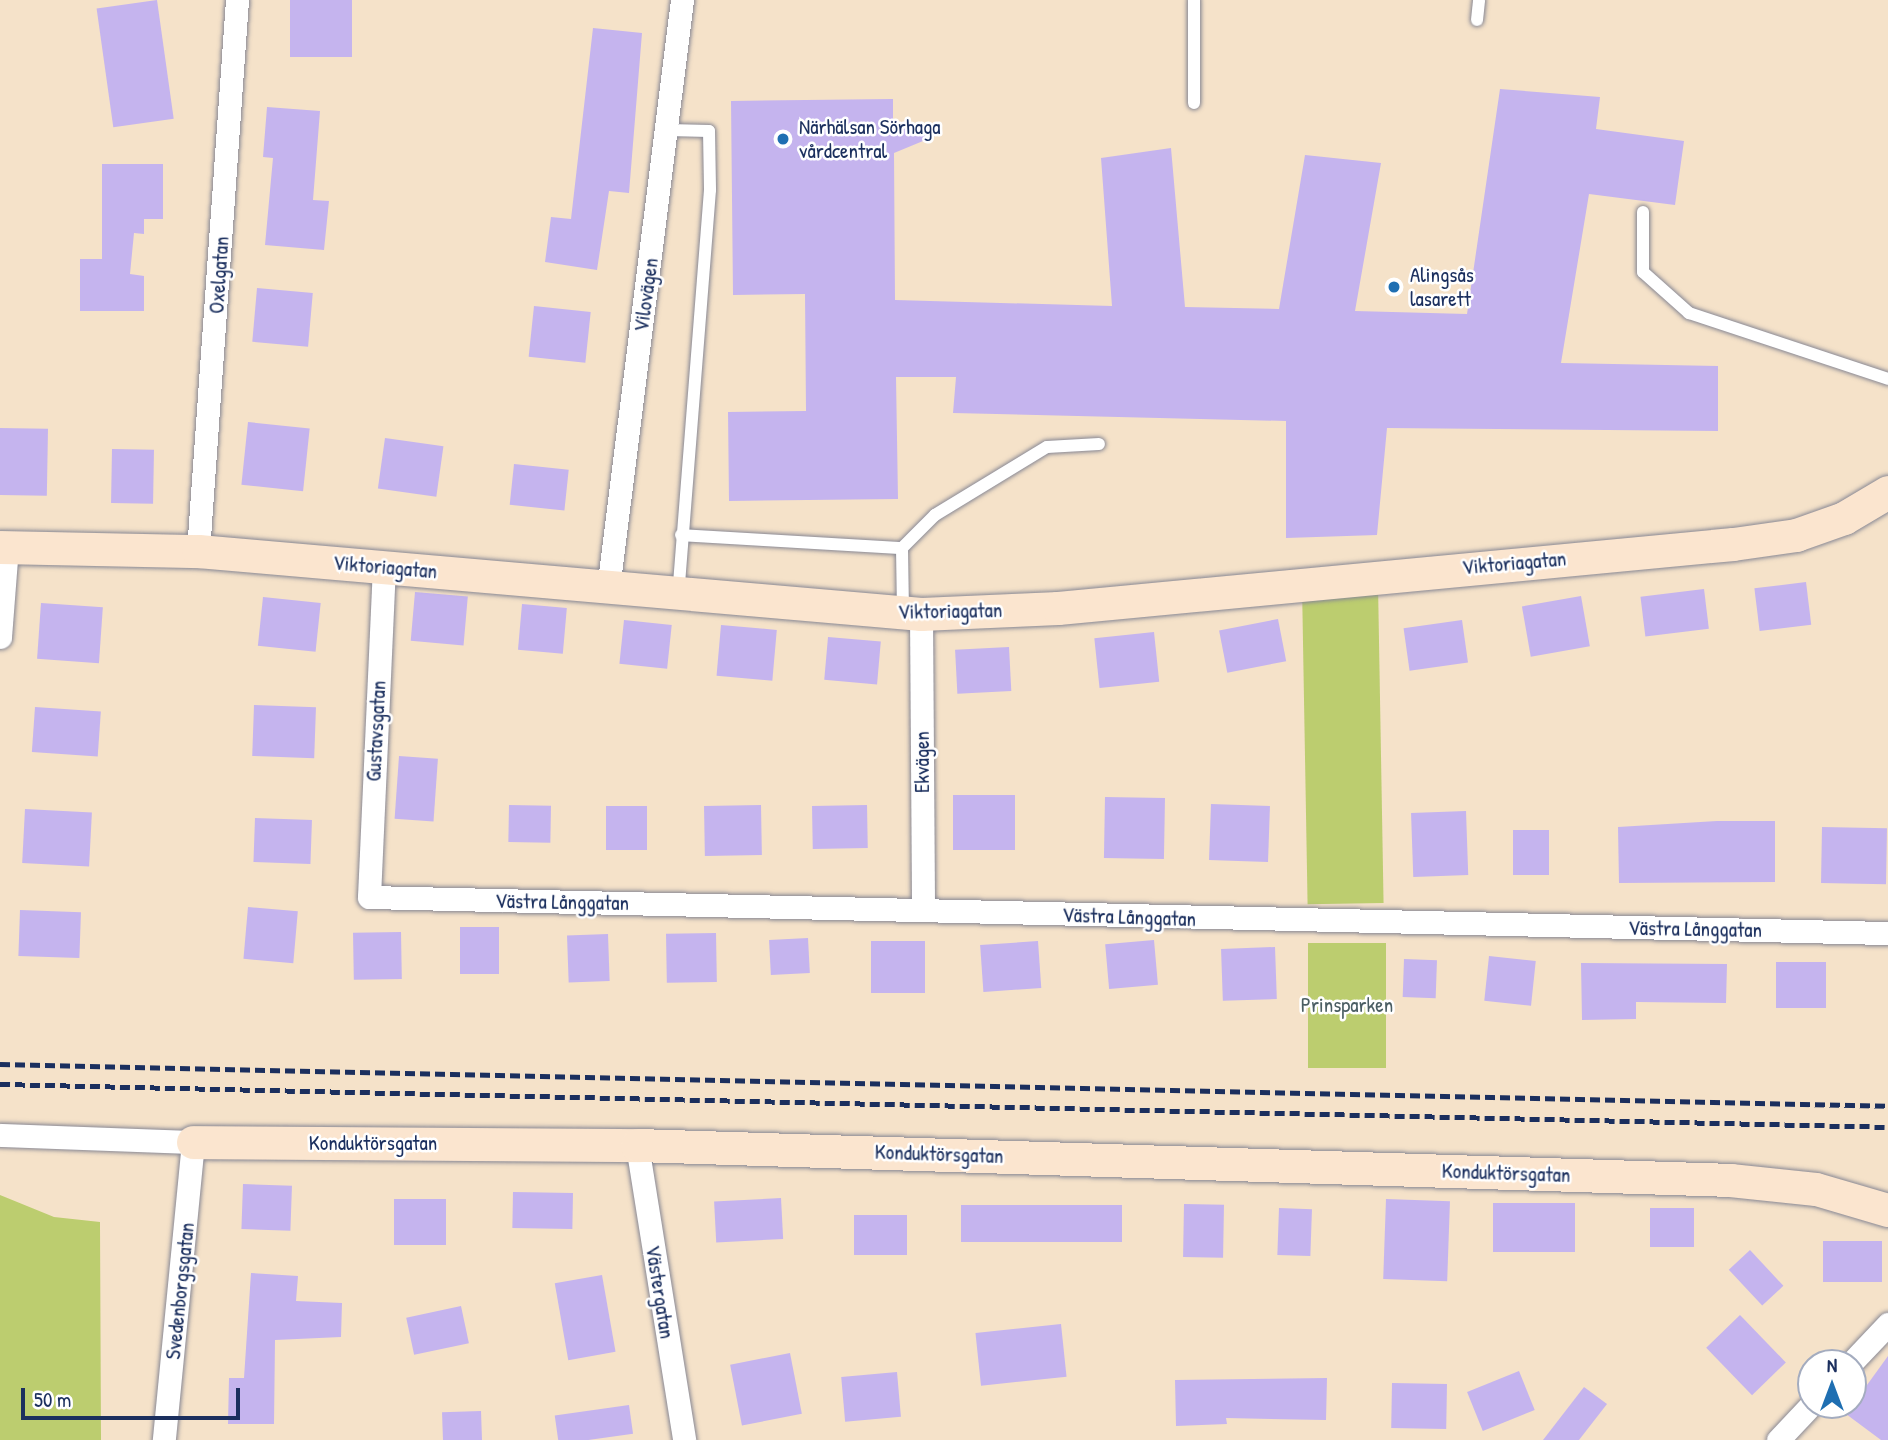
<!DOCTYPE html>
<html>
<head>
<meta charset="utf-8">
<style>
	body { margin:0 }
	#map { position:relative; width:1888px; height:1440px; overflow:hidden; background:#f5e2c9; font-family:"Patrick Hand",sans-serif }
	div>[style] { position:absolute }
	.green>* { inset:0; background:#bccd6f; transform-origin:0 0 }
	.building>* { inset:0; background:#c5b4ee; transform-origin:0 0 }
	.roads { filter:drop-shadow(0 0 2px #888894) drop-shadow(0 0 2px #888894) }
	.lane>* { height:12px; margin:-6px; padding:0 6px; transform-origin:6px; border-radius:6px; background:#fff }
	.street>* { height:23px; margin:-11.5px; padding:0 11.5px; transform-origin:11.5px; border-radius:11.5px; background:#fff }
	.secondary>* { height:33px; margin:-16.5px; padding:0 16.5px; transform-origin:16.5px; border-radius:16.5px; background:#fbe5cf }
	.rail>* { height:5px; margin-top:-2.5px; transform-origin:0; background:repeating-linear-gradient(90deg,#1b2f5e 0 10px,transparent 0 15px) }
	.dots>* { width:19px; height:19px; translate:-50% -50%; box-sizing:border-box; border:4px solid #fff; border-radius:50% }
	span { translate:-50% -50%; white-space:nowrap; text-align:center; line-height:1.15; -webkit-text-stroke:5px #fff; paint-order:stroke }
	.poi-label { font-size:21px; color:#1b2f5e }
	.left { translate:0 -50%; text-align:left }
	.street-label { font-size:21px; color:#1b2f5e }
	.park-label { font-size:21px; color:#4b5e63 }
	.north { position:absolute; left:1797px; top:1349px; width:70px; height:70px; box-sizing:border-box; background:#fff; border:2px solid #a4acbf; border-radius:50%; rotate:0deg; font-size:19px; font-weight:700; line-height:28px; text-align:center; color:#1b2f5e }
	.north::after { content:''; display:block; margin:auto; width:24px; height:32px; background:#1f6fb2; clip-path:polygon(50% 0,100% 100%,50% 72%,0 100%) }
	.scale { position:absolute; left:21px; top:1388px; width:219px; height:32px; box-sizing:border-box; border:4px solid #1b2f5e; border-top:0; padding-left:9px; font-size:21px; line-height:24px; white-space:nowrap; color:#1b2f5e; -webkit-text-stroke:5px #fff; paint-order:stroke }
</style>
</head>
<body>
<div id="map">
	<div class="green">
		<i style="left:1378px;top:584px;width:319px;height:76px;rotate:89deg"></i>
		<i style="left:1386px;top:943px;width:125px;height:78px;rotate:90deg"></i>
		<i style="clip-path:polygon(0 1195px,54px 1217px,100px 1222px,101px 1440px,0 1440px)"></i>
	</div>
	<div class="building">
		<i style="left:157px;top:0;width:120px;height:61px;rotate:82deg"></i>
		<i style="left:290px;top:0;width:62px;height:57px"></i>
		<i style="clip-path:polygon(593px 28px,642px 33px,629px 193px,609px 191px,597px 270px,545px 262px,551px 217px,571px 219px)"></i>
		<i style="clip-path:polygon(1500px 89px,1600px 97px,1596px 129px,1684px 141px,1675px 205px,1589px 194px,1561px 363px,1718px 366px,1718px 431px,1387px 428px,1377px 535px,1286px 538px,1286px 421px,953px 413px,956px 377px,896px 377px,898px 499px,729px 501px,728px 412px,806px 411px,805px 294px,733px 295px,731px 101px,893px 99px,893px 120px,940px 134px,894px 153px,895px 300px,1112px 306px,1101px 158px,1171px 148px,1185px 307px,1279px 309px,1305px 155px,1381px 163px,1355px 311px,1467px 314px)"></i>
		<i style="clip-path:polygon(267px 107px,320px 111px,313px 200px,329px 201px,324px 250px,265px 245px,273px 158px,263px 157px)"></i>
		<i style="clip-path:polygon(102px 164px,163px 164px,163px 219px,144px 219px,144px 234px,134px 233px,130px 274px,144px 276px,144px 311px,80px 311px,80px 259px,102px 259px)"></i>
		<i style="left:257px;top:288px;width:56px;height:54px;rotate:5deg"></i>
		<i style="left:534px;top:306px;width:57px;height:51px;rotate:6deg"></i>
		<i style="left:248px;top:422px;width:62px;height:63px;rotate:6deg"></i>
		<i style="left:0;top:428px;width:48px;height:67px;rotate:1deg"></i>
		<i style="left:385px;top:438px;width:59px;height:51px;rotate:8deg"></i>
		<i style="left:112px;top:449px;width:42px;height:54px;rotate:1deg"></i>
		<i style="left:514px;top:464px;width:55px;height:41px;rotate:6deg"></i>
		<i style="left:1806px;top:582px;width:43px;height:52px;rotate:83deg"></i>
		<i style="left:1704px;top:589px;width:40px;height:64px;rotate:83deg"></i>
		<i style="left:415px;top:592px;width:53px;height:49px;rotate:5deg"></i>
		<i style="left:1581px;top:596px;width:51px;height:60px;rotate:80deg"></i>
		<i style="left:263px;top:597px;width:58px;height:49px;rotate:6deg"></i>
		<i style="left:41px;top:603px;width:62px;height:56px;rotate:4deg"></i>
		<i style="left:522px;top:604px;width:45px;height:46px;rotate:5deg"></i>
		<i style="left:1278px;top:619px;width:43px;height:60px;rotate:79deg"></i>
		<i style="left:624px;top:620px;width:48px;height:44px;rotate:6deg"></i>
		<i style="left:1462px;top:620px;width:43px;height:59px;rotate:82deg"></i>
		<i style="left:721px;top:625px;width:56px;height:51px;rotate:5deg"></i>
		<i style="left:1154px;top:632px;width:50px;height:60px;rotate:84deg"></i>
		<i style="left:828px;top:637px;width:53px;height:43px;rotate:5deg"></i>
		<i style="left:1009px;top:647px;width:44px;height:54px;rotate:87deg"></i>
		<i style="left:254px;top:705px;width:62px;height:51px;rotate:2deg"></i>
		<i style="left:35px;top:707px;width:66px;height:45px;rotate:4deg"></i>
		<i style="left:399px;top:756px;width:39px;height:63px;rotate:4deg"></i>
		<i style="left:1015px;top:795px;width:55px;height:62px;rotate:90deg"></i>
		<i style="left:1105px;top:797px;width:60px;height:61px;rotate:1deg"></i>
		<i style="left:1211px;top:804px;width:59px;height:56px;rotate:2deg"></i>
		<i style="left:509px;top:805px;width:42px;height:37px;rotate:1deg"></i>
		<i style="left:761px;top:805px;width:50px;height:57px;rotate:89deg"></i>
		<i style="left:867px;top:805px;width:43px;height:55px;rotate:89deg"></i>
		<i style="left:606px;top:806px;width:41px;height:44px"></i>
		<i style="left:25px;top:809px;width:67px;height:54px;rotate:3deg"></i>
		<i style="left:1466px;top:811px;width:64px;height:55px;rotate:88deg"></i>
		<i style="left:255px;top:818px;width:57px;height:44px;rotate:2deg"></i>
		<i style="clip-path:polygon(1717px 821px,1775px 821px,1775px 882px,1619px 883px,1618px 827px)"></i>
		<i style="left:1822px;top:827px;width:65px;height:56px;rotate:1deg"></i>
		<i style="left:1513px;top:830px;width:36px;height:45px"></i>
		<i style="left:248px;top:907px;width:50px;height:52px;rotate:5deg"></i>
		<i style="left:20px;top:910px;width:61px;height:46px;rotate:2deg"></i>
		<i style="left:460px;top:927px;width:39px;height:47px"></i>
		<i style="left:401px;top:932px;width:47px;height:48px;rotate:89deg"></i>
		<i style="left:716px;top:933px;width:49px;height:50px;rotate:89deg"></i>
		<i style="left:608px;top:934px;width:47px;height:41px;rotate:88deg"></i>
		<i style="left:808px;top:938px;width:35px;height:39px;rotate:87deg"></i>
		<i style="left:1154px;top:940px;width:45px;height:49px;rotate:85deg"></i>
		<i style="left:871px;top:941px;width:54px;height:52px"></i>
		<i style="left:1038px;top:941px;width:47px;height:58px;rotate:86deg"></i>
		<i style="left:1275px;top:947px;width:52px;height:54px;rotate:88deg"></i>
		<i style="left:1489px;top:956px;width:47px;height:45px;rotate:6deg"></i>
		<i style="left:1404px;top:959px;width:33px;height:38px;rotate:2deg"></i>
		<i style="left:1776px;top:962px;width:50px;height:46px"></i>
		<i style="clip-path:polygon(1581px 963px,1727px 964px,1726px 1003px,1636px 1002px,1636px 1019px,1582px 1020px)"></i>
		<i style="left:243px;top:1184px;width:49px;height:45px;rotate:2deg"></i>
		<i style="left:513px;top:1192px;width:60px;height:36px;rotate:1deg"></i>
		<i style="left:781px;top:1198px;width:41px;height:67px;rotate:87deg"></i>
		<i style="left:394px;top:1199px;width:52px;height:46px"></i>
		<i style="left:1386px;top:1199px;width:64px;height:80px;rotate:2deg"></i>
		<i style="left:1493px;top:1203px;width:82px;height:49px"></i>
		<i style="left:1184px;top:1204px;width:40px;height:53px;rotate:1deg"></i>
		<i style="left:1122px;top:1205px;width:37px;height:161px;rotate:90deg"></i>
		<i style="left:1279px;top:1208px;width:33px;height:47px;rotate:2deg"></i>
		<i style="left:1650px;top:1208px;width:44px;height:39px"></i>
		<i style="left:907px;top:1215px;width:40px;height:53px;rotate:90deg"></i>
		<i style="left:1882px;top:1241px;width:41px;height:59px;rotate:90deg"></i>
		<i style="left:1750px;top:1250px;width:49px;height:29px;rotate:47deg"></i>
		<i style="clip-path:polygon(251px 1273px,298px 1276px,296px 1301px,342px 1303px,341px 1337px,275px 1340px,274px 1424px,228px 1424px,229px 1378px,244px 1378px)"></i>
		<i style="left:602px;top:1275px;width:78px;height:48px;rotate:80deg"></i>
		<i style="left:461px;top:1306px;width:38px;height:56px;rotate:78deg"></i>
		<i style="left:1740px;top:1315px;width:66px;height:47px;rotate:46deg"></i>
		<i style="left:1061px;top:1324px;width:53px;height:86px;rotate:84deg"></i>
		<i style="left:790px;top:1353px;width:62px;height:61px;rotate:79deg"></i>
		<i style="clip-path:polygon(1888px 1356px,1888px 1440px,1881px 1440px,1846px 1414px)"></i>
		<i style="left:1519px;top:1371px;width:42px;height:56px;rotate:68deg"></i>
		<i style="left:897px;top:1372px;width:45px;height:56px;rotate:85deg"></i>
		<i style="clip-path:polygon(1327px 1378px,1326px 1420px,1226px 1418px,1227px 1424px,1176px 1426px,1175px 1380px)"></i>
		<i style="left:1392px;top:1383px;width:55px;height:45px;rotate:1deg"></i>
		<i style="clip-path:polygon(1584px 1387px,1607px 1404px,1579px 1440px,1543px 1440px)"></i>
		<i style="left:629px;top:1405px;width:29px;height:75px;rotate:82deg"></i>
		<i style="left:481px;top:1411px;width:29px;height:39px;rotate:88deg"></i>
	</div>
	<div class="roads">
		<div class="lane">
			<i style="left:1194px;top:0;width:103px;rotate:90deg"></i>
			<i style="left:1477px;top:20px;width:20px;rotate:-84deg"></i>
			<i style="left:668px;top:130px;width:41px;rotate:1.4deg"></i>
			<i style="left:709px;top:131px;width:59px;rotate:89deg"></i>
			<i style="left:710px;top:190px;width:404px;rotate:94.5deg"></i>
			<i style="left:1643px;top:212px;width:60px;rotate:90deg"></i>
			<i style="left:1643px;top:272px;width:62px;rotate:41.7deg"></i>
			<i style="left:1689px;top:313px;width:210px;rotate:18.3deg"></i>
			<i style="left:681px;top:535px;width:221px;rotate:3.4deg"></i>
			<i style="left:902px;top:548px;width:64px;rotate:89.1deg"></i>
			<i style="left:902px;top:548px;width:47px;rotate:-45deg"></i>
			<i style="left:935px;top:515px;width:131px;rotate:-31.3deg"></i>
			<i style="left:1047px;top:447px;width:52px;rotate:-3.3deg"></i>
		</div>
		<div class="street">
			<i style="left:198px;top:551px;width:552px;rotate:-85.95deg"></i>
			<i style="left:384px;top:566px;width:331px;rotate:92.6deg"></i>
			<i style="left:369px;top:897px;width:1519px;rotate:1.36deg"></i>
			<i style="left:608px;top:589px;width:594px;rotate:-82.84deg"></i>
			<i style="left:921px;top:614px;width:296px;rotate:89.6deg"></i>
			<i style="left:0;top:637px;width:90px;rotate:-85.6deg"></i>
			<i style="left:0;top:1135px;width:193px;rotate:2.1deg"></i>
			<i style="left:193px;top:1142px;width:299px;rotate:95.6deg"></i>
			<i style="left:637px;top:1145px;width:299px;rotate:80.9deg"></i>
			<i style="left:1851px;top:1363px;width:54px;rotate:-46.5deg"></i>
			<i style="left:1778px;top:1440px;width:48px;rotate:-46.7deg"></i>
		</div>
		<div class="secondary">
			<i style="left:0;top:547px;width:198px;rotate:1.2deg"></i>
			<i style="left:198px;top:551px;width:726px;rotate:4.98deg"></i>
			<i style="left:921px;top:614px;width:137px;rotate:-2.5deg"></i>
			<i style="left:1058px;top:608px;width:678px;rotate:-5.42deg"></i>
			<i style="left:1733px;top:544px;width:64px;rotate:-8.1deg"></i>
			<i style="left:1796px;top:535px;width:51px;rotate:-19.5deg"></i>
			<i style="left:1844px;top:518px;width:51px;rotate:-30.6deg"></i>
			<i style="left:193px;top:1142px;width:444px;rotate:0.4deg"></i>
			<i style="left:637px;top:1145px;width:1094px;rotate:1.83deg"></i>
			<i style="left:1730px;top:1180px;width:86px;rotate:6deg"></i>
			<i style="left:1816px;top:1189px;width:75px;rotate:16.3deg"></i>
		</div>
	</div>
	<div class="rail">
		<i style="left:0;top:1064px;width:1888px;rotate:1.27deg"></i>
		<i style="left:0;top:1084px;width:1888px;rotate:1.3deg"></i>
	</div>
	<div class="dots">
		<i style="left:783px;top:139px;background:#1f6fb2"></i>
		<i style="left:1394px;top:287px;background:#1f6fb2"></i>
	</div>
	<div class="poi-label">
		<span class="left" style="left:799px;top:139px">Närhälsan Sörhaga<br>vårdcentral</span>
		<span class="left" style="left:1410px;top:287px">Alingsås<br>lasarett</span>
	</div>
	<div class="street-label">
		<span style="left:219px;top:275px;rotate:-86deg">Oxelgatan</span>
		<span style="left:646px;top:295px;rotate:-82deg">Vilovägen</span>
		<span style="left:1514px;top:563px;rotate:-5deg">Viktoriagatan</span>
		<span style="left:385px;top:567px;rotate:5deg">Viktoriagatan</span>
		<span style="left:950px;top:611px;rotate:-1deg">Viktoriagatan</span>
		<span style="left:376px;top:731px;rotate:-87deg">Gustavsgatan</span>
		<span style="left:922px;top:762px;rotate:-90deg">Ekvägen</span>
		<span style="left:562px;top:902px;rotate:1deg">Västra Långgatan</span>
		<span style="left:1129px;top:917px;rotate:2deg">Västra Långgatan</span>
		<span style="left:1695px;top:929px;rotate:1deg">Västra Långgatan</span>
		<span style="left:373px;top:1143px">Konduktörsgatan</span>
		<span style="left:939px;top:1154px;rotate:2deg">Konduktörsgatan</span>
		<span style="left:1506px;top:1173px;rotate:2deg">Konduktörsgatan</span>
		<span style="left:180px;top:1291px;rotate:-84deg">Svedenborgsgatan</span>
		<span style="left:660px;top:1292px;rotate:81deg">Västergatan</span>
	</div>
	<div class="park-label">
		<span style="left:1347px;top:1005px">Prinsparken</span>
	</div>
	<div class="north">N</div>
	<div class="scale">50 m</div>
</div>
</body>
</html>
